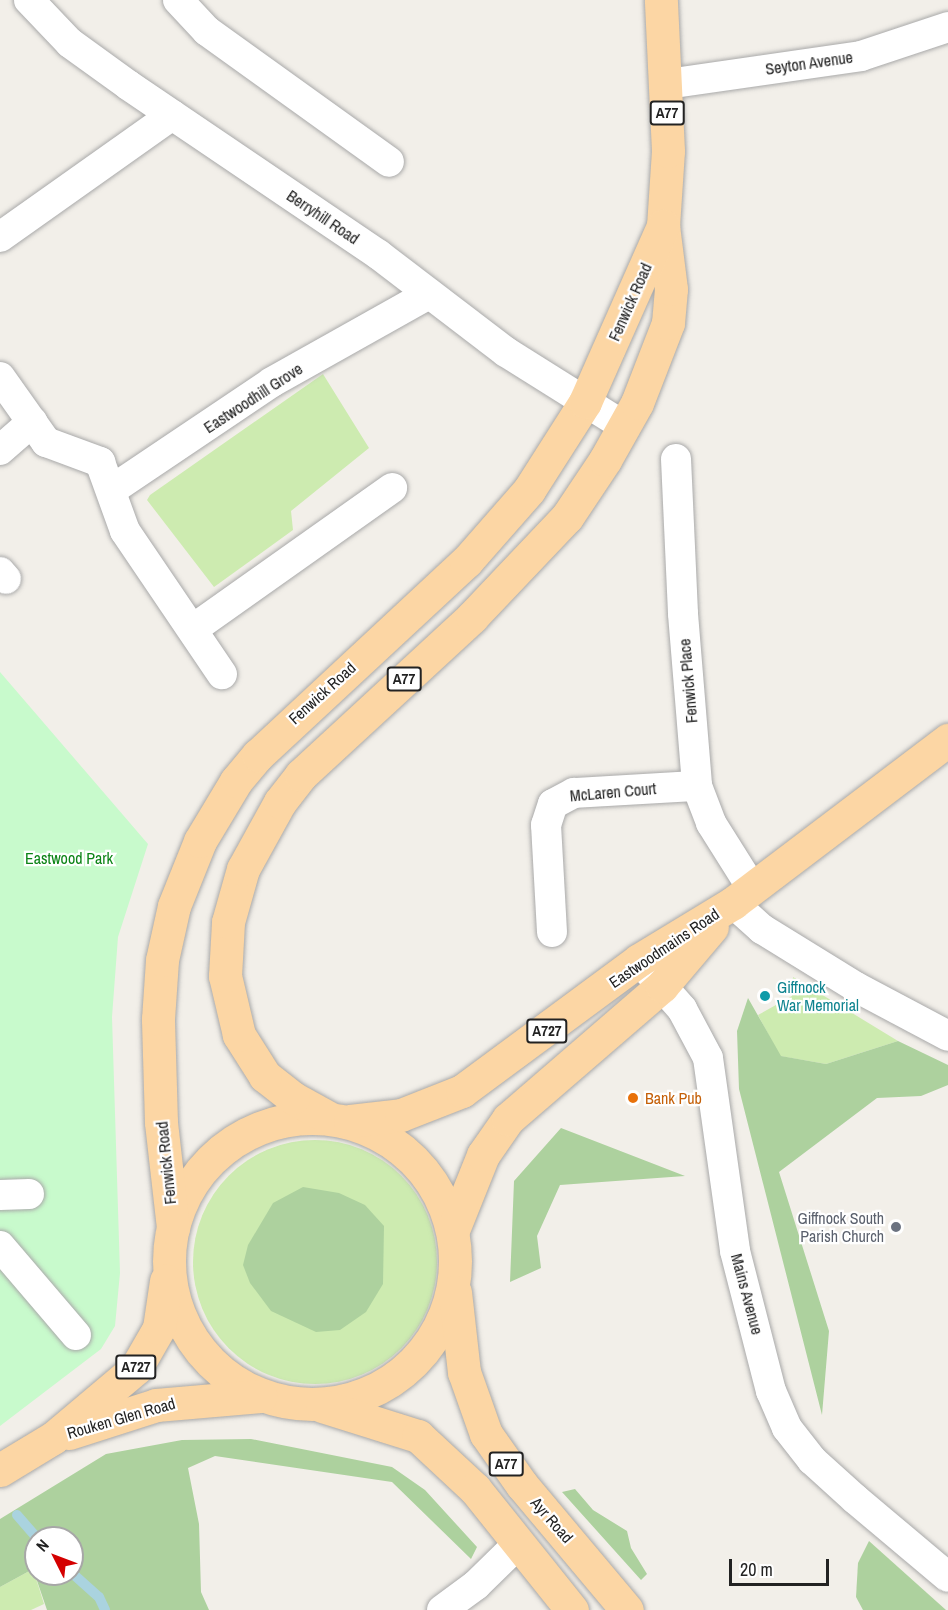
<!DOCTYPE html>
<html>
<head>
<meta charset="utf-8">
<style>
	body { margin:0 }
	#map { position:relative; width:948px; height:1610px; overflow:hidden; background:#f2efe9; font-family:"Archivo Narrow",sans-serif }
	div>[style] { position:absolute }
	.grass>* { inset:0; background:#cdebb0 }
	.round { border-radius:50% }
	.forest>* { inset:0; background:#add19e }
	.park>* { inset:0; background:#c8facc }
	.stream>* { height:10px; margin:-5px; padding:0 5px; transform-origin:5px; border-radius:5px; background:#aad3df }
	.roads { filter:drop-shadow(0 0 2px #a9a9a9) drop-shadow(0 0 2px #a9a9a9) }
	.street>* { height:30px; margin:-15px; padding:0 15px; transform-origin:15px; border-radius:15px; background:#fff }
	.primary>* { height:33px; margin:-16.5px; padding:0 16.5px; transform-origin:16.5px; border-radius:16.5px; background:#fcd6a4 }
	.primary>.ring { margin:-16.5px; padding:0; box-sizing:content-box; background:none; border:33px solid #fcd6a4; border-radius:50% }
	.dots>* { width:16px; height:16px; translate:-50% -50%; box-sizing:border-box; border:3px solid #fff; border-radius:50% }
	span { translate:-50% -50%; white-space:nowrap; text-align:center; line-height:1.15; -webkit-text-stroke:4.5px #fff; paint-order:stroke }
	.shield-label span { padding:2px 4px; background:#fff; border:2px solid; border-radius:4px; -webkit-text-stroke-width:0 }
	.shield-label { font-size:15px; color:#222; font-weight:700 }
	.street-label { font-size:16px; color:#222 }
	.park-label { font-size:16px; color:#0c8416 }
	.culture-label { font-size:16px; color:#0d838f }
	.left { translate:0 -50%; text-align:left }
	.food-label { font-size:16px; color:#c56008 }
	.worship-label { font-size:16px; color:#5b616d }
	.right { translate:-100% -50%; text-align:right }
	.north { position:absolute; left:24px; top:1526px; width:60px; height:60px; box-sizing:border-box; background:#fff; border:2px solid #a7a7a7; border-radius:50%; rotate:312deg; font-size:16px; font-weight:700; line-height:24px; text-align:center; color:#222 }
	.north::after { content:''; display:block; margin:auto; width:21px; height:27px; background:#d40000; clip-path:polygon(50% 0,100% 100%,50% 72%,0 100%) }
	.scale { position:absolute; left:729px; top:1559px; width:100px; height:27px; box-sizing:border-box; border:3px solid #222; border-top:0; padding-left:8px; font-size:18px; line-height:21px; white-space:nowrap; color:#222; -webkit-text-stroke:4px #fff; paint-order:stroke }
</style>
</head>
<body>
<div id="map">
	<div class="grass">
		<i style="clip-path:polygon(323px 374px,369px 448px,291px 511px,293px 530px,214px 587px,147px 500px,150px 495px)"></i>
		<i style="clip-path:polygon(793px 977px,898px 1041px,826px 1064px,780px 1056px,758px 1015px,792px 996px)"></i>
		<i class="round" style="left:193px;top:1140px;width:244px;height:244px"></i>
		<i style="clip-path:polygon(33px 1569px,44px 1604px,31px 1610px,0 1610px,0 1587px)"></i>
	</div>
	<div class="forest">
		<i style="clip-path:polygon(748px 998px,781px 1056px,826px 1064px,898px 1041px,948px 1065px,948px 1085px,921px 1096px,877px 1098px,779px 1172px,829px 1331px,822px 1415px,739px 1089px,737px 1031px)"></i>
		<i style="clip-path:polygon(561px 1128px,685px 1176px,560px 1185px,537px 1236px,541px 1268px,510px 1282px,514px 1181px)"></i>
		<i style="clip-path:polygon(303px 1187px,339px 1193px,365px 1205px,384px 1226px,383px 1284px,366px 1312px,340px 1330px,316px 1332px,271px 1311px,250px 1283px,243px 1265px,248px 1245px,273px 1203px)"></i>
		<i style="clip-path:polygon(evenodd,251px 1439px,392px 1467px,425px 1490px,477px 1547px,471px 1559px,392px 1482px,215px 1456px,188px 1468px,199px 1524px,201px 1592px,209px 1610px,47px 1610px,33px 1569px,0 1587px,0 1519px,106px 1454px,182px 1440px,251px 1439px,36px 1538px,72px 1538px,72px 1574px,36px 1574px,36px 1538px)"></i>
		<i style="clip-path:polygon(575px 1489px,593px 1510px,627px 1531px,631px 1548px,647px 1574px,641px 1580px,562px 1492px)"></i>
		<i style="clip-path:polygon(869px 1541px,946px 1610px,863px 1610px,856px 1597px,858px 1563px)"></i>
	</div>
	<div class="park">
		<i style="clip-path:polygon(0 672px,148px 844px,118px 937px,112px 1017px,120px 1273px,115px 1326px,101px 1349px,0 1426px)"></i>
	</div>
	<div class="stream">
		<i style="left:17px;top:1515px;width:30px;rotate:49deg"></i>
		<i style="left:72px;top:1573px;width:36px;rotate:42deg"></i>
		<i style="left:99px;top:1597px;width:14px;rotate:65deg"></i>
	</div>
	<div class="roads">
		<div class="street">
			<i style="left:29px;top:0;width:59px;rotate:46.4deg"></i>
			<i style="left:70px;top:43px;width:72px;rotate:35.9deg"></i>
			<i style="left:128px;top:85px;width:303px;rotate:34.1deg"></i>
			<i style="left:379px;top:255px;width:160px;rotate:37.4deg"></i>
			<i style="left:506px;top:352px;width:139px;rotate:32.1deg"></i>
			<i style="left:178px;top:0;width:42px;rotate:46.9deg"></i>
			<i style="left:207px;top:31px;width:224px;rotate:35.7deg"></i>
			<i style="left:667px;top:84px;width:196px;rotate:-8.2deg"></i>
			<i style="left:861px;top:56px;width:92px;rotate:-18.4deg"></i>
			<i style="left:0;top:237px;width:211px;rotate:-35.3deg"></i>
			<i style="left:0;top:377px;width:80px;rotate:54.7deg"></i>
			<i style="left:46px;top:442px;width:58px;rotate:20.3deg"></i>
			<i style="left:100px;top:462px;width:73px;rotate:70.1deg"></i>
			<i style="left:125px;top:531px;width:173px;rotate:55.9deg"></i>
			<i style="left:0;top:450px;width:43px;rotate:-41.2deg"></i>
			<i style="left:676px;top:459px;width:155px;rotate:87.4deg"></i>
			<i style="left:683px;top:614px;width:173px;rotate:85.3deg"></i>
			<i style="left:697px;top:786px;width:40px;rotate:69deg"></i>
			<i style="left:711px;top:823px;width:77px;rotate:57.8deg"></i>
			<i style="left:113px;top:489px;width:192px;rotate:-33.9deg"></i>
			<i style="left:272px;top:382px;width:180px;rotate:-29.3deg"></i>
			<i style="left:0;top:572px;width:9px;rotate:49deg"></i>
			<i style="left:193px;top:629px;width:244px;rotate:-35.3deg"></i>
			<i style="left:733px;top:903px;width:39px;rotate:42deg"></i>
			<i style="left:762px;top:929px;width:110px;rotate:31.7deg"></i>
			<i style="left:856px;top:987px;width:104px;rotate:28deg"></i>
			<i style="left:552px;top:932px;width:107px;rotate:-93.2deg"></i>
			<i style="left:546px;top:825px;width:22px;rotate:-72deg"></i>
			<i style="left:553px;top:804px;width:24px;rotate:-28deg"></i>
			<i style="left:574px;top:793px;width:123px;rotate:-3.3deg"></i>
			<i style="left:645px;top:967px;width:56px;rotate:48.6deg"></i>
			<i style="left:682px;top:1009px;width:55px;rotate:62deg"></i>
			<i style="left:708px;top:1058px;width:195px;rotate:82deg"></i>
			<i style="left:735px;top:1251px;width:145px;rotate:75.6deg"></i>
			<i style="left:771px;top:1391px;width:40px;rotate:66.6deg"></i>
			<i style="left:787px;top:1428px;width:41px;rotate:52deg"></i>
			<i style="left:812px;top:1460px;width:58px;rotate:42.2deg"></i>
			<i style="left:855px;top:1499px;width:121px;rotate:40deg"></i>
			<i style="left:0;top:1195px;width:29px;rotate:-2deg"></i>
			<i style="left:0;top:1246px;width:117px;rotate:49.5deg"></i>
			<i style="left:442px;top:1610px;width:42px;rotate:-36.3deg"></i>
			<i style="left:476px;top:1585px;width:60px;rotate:-44.3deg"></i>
		</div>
		<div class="primary">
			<i class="ring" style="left:169px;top:1118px;width:253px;height:253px"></i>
			<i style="left:329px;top:1118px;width:41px;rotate:-150.9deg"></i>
			<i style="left:293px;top:1098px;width:36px;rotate:-142deg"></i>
			<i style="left:265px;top:1076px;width:49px;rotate:-122.4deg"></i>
			<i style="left:239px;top:1035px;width:61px;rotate:-103.3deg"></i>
			<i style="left:225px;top:976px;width:54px;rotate:-86.8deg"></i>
			<i style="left:228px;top:922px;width:55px;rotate:-74.2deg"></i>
			<i style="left:243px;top:869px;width:77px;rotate:-61.1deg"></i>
			<i style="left:280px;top:802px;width:34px;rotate:-52deg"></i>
			<i style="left:301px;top:775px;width:233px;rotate:-42.7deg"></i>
			<i style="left:472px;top:617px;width:138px;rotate:-46.5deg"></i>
			<i style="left:567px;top:517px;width:69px;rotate:-56.3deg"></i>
			<i style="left:605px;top:460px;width:65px;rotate:-60.7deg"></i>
			<i style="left:637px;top:403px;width:86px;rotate:-68.8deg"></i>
			<i style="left:668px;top:323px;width:34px;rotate:-85deg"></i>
			<i style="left:671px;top:289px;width:64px;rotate:-97.2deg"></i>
			<i style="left:663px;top:226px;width:75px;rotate:-86.2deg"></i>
			<i style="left:668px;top:151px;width:151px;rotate:-92.7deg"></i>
			<i style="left:350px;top:1121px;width:51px;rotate:-6.7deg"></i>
			<i style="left:401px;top:1115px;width:66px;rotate:-21.5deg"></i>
			<i style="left:462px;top:1091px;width:220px;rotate:-36.5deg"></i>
			<i style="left:639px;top:960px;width:110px;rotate:-31.2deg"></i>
			<i style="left:733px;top:903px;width:270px;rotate:-37.2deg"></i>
			<i style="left:173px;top:1228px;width:107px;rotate:-96.5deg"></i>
			<i style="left:161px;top:1122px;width:103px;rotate:-91.7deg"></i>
			<i style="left:158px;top:1019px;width:59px;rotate:-86.1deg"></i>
			<i style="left:162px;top:960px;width:55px;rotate:-77.5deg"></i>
			<i style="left:174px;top:906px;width:70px;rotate:-68.2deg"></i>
			<i style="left:200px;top:841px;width:70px;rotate:-59deg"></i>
			<i style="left:236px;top:781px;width:34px;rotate:-50deg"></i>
			<i style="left:258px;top:755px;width:284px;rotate:-42.9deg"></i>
			<i style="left:466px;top:562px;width:96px;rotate:-48.8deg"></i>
			<i style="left:529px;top:490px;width:104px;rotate:-57.5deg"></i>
			<i style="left:585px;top:402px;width:193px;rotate:-66.1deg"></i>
			<i style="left:453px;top:1230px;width:81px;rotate:-68.2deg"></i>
			<i style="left:483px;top:1155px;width:44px;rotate:-55.2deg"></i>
			<i style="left:508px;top:1119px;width:203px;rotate:-40.8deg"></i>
			<i style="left:662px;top:986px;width:77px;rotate:-49.7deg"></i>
			<i style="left:455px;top:1292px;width:81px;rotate:83.6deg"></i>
			<i style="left:464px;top:1372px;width:66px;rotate:70.5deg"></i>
			<i style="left:486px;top:1434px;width:62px;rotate:54.8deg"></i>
			<i style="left:522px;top:1485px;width:163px;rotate:50deg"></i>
			<i style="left:322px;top:1406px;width:101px;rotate:17.4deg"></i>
			<i style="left:418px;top:1436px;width:78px;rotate:42.9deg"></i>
			<i style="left:475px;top:1489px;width:155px;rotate:51.3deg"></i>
			<i style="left:69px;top:1433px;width:91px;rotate:-17.8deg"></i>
			<i style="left:156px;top:1405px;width:105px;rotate:-4.9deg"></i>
			<i style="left:0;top:1470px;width:62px;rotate:-31.1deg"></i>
			<i style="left:53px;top:1438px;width:109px;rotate:-40.1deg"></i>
			<i style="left:136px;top:1368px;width:46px;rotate:-60.1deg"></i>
			<i style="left:159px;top:1328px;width:48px;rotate:-81.5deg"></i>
		</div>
	</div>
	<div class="dots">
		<i style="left:765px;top:996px;background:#0f9aa8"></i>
		<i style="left:633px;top:1098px;background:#e8710a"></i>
		<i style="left:896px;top:1227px;background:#6b7280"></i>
	</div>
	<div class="shield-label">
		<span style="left:667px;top:113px">A77</span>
		<span style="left:404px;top:679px">A77</span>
		<span style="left:547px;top:1031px">A727</span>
		<span style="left:136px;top:1367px">A727</span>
		<span style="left:506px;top:1464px">A77</span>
	</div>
	<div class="street-label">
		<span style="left:809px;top:63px;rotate:-8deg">Seyton Avenue</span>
		<span style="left:323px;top:217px;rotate:34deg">Berryhill Road</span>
		<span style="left:630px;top:302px;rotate:-66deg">Fenwick Road</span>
		<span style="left:253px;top:398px;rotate:-33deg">Eastwoodhill Grove</span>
		<span style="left:688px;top:681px;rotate:-95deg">Fenwick Place</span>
		<span style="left:322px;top:693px;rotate:-42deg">Fenwick Road</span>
		<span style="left:613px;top:792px;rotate:-5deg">McLaren Court</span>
		<span style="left:664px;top:948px;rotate:-34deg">Eastwoodmains Road</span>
		<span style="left:166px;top:1163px;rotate:-96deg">Fenwick Road</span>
		<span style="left:747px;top:1294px;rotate:75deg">Mains Avenue</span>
		<span style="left:121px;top:1418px;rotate:-16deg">Rouken Glen Road</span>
		<span style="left:552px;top:1520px;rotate:49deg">Ayr Road</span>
	</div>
	<div class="park-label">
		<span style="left:69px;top:858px">Eastwood Park</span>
	</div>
	<div class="culture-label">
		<span class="left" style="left:777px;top:996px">Giffnock<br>War Memorial</span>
	</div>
	<div class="food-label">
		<span class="left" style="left:645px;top:1098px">Bank Pub</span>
	</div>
	<div class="worship-label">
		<span class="right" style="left:884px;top:1227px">Giffnock South<br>Parish Church</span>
	</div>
	<div class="north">N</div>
	<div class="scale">20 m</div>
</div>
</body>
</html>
